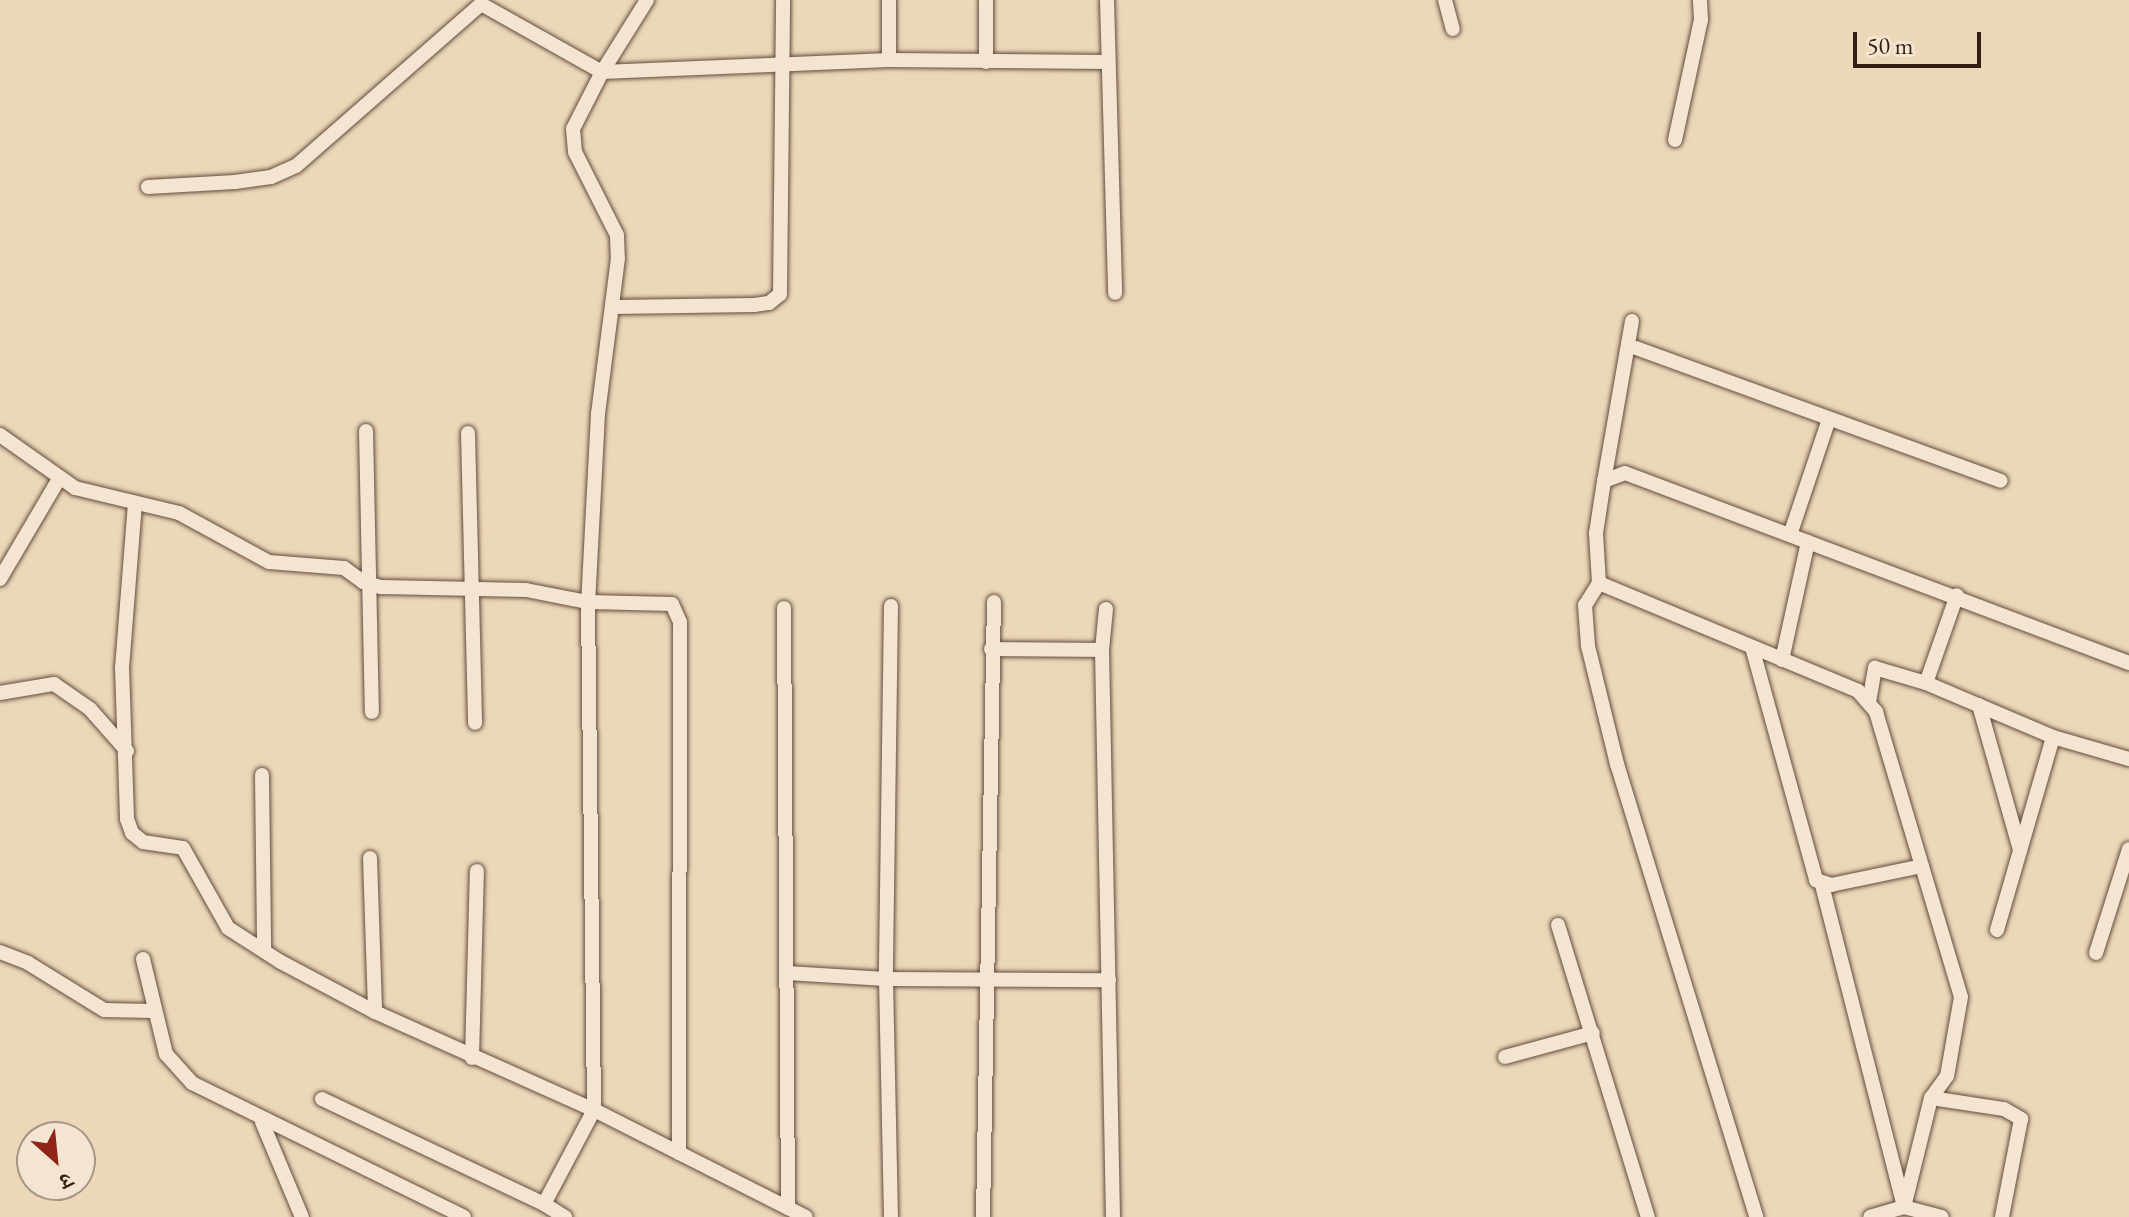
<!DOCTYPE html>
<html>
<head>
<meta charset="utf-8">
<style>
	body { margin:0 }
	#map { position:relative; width:2129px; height:1217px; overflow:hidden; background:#ecd7b9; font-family:"EB Garamond","Noto Serif Devanagari",serif }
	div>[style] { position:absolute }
	.roads { filter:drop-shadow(0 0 2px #634c3d) drop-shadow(0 0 2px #634c3d) }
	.street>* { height:14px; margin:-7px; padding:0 7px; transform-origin:7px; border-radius:7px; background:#f3e5d2 }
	span { translate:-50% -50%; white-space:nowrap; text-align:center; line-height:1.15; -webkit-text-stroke:6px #f3e5d2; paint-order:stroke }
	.north { position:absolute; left:16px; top:1121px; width:80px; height:80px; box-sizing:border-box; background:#f3e5d2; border:2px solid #a79586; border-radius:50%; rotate:153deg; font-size:22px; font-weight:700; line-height:32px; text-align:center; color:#351d14 }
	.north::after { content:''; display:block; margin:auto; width:28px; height:36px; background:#8f2418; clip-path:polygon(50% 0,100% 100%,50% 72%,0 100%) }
	.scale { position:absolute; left:1853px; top:32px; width:128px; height:36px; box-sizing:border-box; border:4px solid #351d14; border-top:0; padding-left:10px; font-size:24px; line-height:28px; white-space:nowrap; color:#351d14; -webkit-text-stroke:6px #f3e5d2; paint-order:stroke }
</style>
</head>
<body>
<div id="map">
	<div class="roads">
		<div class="street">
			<i style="left:889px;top:0;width:60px;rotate:90deg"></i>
			<i style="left:1107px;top:0;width:293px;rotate:88.4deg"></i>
			<i style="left:1445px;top:0;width:30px;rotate:75deg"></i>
			<i style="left:986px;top:62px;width:62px;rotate:-90deg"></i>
			<i style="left:602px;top:72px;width:287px;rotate:-2.4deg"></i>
			<i style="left:889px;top:60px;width:217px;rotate:0.5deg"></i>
			<i style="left:602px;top:72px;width:85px;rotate:-58deg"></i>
			<i style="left:1675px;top:140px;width:123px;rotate:-77.8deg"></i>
			<i style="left:1701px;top:20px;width:20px;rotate:-93deg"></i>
			<i style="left:148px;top:187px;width:87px;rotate:-3.3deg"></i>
			<i style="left:235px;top:182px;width:36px;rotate:-8deg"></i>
			<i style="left:271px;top:177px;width:27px;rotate:-24deg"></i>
			<i style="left:296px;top:166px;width:246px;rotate:-41.2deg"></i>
			<i style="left:481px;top:4px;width:139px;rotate:29.3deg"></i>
			<i style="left:602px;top:72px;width:64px;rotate:117deg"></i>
			<i style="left:573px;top:129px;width:23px;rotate:85deg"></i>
			<i style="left:575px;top:152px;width:93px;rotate:63.2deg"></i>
			<i style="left:617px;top:235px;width:23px;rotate:88deg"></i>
			<i style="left:618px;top:258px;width:157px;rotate:97.3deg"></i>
			<i style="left:598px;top:414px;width:188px;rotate:93deg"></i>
			<i style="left:588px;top:602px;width:508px;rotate:89.32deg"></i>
			<i style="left:594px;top:1110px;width:106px;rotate:118deg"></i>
			<i style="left:544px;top:1204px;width:25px;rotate:32deg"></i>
			<i style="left:613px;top:307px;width:141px;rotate:-0.8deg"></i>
			<i style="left:754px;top:305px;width:15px;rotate:-8deg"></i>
			<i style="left:769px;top:303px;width:14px;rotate:-39deg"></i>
			<i style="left:780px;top:294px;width:294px;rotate:-89.4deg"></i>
			<i style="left:1632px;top:321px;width:162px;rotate:99.9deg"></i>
			<i style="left:1604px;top:481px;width:22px;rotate:-21deg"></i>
			<i style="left:1625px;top:473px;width:539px;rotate:20.66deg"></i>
			<i style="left:1636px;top:348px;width:388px;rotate:20deg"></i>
			<i style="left:366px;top:431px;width:281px;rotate:88.8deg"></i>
			<i style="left:468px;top:433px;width:290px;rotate:88.6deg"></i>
			<i style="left:0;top:435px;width:92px;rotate:35.2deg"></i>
			<i style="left:75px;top:488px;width:107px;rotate:13.5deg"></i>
			<i style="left:179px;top:513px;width:102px;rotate:28.6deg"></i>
			<i style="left:269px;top:562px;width:75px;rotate:4.6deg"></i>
			<i style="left:344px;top:568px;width:24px;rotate:36deg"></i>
			<i style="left:363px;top:582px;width:19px;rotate:16deg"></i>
			<i style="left:381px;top:587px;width:145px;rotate:1.2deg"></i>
			<i style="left:526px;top:590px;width:63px;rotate:11deg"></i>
			<i style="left:588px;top:602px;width:84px;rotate:1.4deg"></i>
			<i style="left:672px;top:604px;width:20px;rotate:66deg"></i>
			<i style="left:680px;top:622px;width:531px;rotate:90.11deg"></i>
			<i style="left:1604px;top:481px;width:53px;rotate:98.7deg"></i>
			<i style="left:1596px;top:533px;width:50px;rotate:86.6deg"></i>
			<i style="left:1599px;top:583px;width:26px;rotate:122deg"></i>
			<i style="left:1585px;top:605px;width:41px;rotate:85.8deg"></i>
			<i style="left:1588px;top:646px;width:122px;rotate:76.2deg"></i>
			<i style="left:1617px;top:764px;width:474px;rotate:72.9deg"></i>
			<i style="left:135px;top:503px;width:165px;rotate:94.5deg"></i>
			<i style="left:122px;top:667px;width:152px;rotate:88.1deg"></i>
			<i style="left:127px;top:819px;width:15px;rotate:70deg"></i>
			<i style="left:132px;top:833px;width:14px;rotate:39deg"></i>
			<i style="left:143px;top:842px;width:40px;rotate:8.5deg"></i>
			<i style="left:183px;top:848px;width:92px;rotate:60.6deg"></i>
			<i style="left:228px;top:928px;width:63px;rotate:32.7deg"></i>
			<i style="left:281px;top:962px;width:106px;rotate:28deg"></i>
			<i style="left:375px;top:1012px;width:240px;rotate:24.1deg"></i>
			<i style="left:594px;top:1110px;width:237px;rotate:26.8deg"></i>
			<i style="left:1790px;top:535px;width:122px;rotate:-71.4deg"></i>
			<i style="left:0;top:579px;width:116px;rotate:-59.5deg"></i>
			<i style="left:1599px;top:583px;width:281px;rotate:22.6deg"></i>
			<i style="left:1858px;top:691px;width:28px;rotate:49deg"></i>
			<i style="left:1876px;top:712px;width:297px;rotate:73.4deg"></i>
			<i style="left:1961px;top:997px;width:80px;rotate:100deg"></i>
			<i style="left:1947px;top:1076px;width:27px;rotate:126deg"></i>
			<i style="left:1931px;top:1098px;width:74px;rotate:8.6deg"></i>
			<i style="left:2004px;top:1109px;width:20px;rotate:30deg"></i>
			<i style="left:2021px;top:1119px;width:100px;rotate:101deg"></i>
			<i style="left:891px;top:606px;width:373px;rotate:90.8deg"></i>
			<i style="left:886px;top:979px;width:238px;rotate:88.8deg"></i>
			<i style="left:784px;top:608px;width:600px;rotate:89.62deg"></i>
			<i style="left:1106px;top:609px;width:41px;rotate:95.6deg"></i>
			<i style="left:1102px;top:650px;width:567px;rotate:88.89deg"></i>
			<i style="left:1752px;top:647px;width:242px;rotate:74.6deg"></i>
			<i style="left:1816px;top:880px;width:16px;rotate:18deg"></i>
			<i style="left:1831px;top:885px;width:93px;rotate:-11.8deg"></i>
			<i style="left:991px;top:649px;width:111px;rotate:0.5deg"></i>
			<i style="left:1782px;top:660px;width:121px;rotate:-77.6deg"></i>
			<i style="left:1926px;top:683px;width:93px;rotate:-70.6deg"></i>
			<i style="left:0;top:693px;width:55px;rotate:-9.5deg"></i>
			<i style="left:54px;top:684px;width:44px;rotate:34.8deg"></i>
			<i style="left:90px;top:709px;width:56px;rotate:48.6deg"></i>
			<i style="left:1869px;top:702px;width:35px;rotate:-80deg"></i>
			<i style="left:1875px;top:668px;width:53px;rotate:16.4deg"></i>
			<i style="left:1926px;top:683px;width:138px;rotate:23deg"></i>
			<i style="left:2053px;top:737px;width:79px;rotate:16.1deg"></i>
			<i style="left:1979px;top:705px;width:151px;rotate:74.2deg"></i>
			<i style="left:262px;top:775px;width:176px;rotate:89.3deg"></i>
			<i style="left:370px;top:858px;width:154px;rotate:88.1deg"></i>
			<i style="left:1822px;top:885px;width:332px;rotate:75.7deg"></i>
			<i style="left:1904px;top:1207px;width:35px;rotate:164deg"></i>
			<i style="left:1558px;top:925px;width:306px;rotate:72.9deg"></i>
			<i style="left:1997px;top:930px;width:201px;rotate:-73.8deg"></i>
			<i style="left:0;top:952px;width:30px;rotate:21deg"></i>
			<i style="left:28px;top:963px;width:89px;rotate:31.7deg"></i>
			<i style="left:104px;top:1010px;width:49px;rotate:1.2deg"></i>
			<i style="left:2096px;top:953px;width:109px;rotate:-72.4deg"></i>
			<i style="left:143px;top:959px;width:98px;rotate:76.4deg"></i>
			<i style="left:166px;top:1054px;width:39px;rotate:48deg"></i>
			<i style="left:192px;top:1083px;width:303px;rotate:26.2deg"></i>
			<i style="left:787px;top:973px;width:99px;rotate:3.5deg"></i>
			<i style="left:886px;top:979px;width:223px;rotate:0.3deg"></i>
			<i style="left:1505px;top:1057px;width:91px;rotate:-15.3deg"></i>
			<i style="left:472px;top:1058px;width:187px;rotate:-88.5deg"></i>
			<i style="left:1931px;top:1098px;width:112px;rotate:103.9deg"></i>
			<i style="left:1904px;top:1207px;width:39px;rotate:15deg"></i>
			<i style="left:322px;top:1099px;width:246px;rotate:25.3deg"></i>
			<i style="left:262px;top:1122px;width:103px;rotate:67.2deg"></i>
			<i style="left:983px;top:1217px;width:615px;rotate:-88.98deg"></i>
		</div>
	</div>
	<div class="north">उ</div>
	<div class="scale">50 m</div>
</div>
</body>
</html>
